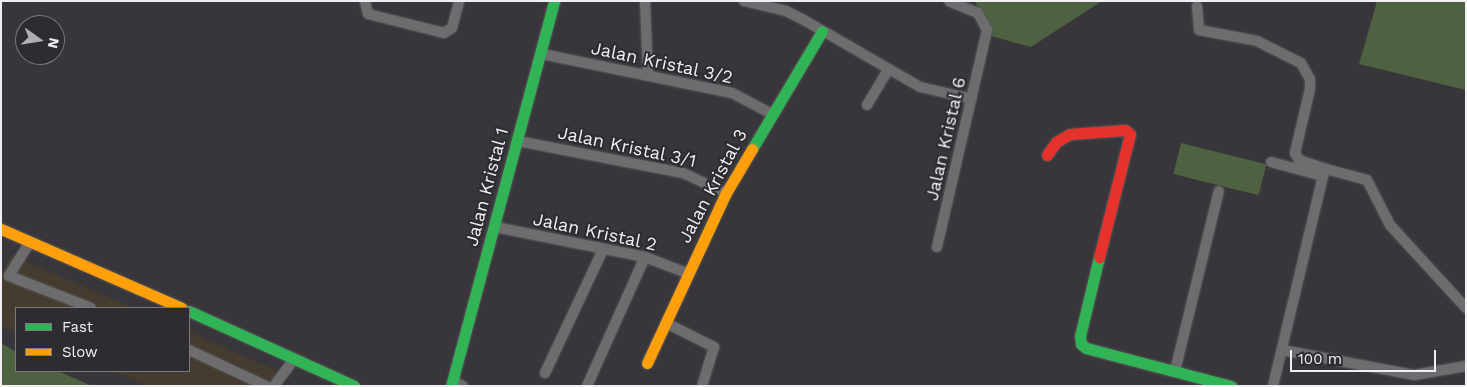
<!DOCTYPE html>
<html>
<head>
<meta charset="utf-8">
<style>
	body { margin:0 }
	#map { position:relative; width:1467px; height:387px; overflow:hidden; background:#38363a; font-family:"Work Sans",sans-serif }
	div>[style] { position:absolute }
	.commercial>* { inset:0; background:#443c2e }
	.green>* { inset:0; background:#4e6140; transform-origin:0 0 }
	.roads { filter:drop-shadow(0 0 1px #565558) drop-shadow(0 0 1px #565558) }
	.street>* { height:10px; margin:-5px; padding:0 5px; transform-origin:5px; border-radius:5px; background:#6e6c6f }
	.fast>* { height:11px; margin:-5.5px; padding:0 5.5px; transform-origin:5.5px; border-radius:5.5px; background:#30b455 }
	.slow>* { height:11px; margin:-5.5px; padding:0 5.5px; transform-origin:5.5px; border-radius:5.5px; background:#ff9f0a }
	.jam>* { height:11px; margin:-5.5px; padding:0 5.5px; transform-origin:5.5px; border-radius:5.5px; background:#e5322d }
	span { translate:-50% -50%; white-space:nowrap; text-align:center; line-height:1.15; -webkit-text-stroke:4px #2e2b31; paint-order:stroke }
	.street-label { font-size:18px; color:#f1eff3 }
	.frame { position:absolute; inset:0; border:2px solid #f1eff3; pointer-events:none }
	.legend { position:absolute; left:15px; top:307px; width:175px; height:65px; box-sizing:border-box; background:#2e2b31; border:1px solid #7c797f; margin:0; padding:6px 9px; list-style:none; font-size:15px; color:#f1eff3 }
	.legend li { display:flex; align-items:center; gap:10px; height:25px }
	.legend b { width:25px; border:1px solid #7c797f }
	.north { position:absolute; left:15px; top:15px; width:50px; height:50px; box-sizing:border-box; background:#2e2b31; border:1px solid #7c797f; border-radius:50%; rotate:103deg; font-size:14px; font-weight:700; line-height:20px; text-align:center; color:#f1eff3 }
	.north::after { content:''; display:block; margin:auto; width:18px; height:22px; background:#b0aeb2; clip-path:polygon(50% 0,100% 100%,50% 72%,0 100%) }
	.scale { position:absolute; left:1290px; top:350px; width:146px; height:22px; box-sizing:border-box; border:2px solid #f1eff3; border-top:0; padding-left:6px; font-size:15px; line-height:18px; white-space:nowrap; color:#f1eff3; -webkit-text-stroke:4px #2e2b31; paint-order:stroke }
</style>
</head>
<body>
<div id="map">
	<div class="commercial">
		<i style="clip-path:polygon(11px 255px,133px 308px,16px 308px,16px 332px,1px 326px,1px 277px)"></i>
		<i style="clip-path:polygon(189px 332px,282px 373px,277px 386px,149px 386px,112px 371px,189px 371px)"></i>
	</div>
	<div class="green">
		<i style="clip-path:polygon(975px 1px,1102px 1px,1031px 47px,991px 36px)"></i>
		<i style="clip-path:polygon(1377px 1px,1466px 1px,1466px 90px,1359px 64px)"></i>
		<i style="left:1181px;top:143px;width:88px;height:32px;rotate:14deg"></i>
		<i style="clip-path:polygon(1px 343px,16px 352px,16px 371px,58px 371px,92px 386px,1px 386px)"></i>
	</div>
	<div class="roads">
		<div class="street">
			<i style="left:365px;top:1px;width:13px;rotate:77deg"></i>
			<i style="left:368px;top:14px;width:78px;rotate:14deg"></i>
			<i style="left:444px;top:33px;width:9px;rotate:-32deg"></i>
			<i style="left:452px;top:28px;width:28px;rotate:-75deg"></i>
			<i style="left:645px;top:1px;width:74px;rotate:87.7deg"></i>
			<i style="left:744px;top:1px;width:43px;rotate:13.4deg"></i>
			<i style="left:786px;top:11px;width:20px;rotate:27deg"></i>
			<i style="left:804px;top:20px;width:134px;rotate:30deg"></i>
			<i style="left:920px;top:87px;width:53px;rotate:13deg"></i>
			<i style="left:1197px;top:6px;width:24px;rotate:85deg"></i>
			<i style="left:1199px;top:30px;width:59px;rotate:10.7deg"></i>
			<i style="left:1257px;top:41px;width:49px;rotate:26.6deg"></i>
			<i style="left:1301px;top:63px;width:18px;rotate:61deg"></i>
			<i style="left:1310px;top:79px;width:10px;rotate:90deg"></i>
			<i style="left:1310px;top:89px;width:66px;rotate:103.2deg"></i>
			<i style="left:1295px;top:153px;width:8px;rotate:60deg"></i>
			<i style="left:1299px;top:160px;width:28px;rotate:18deg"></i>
			<i style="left:542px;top:54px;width:194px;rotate:11.6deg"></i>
			<i style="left:732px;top:93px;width:45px;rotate:27.7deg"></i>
			<i style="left:867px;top:105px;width:41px;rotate:-59deg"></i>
			<i style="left:518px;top:141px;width:168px;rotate:11deg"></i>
			<i style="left:683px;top:173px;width:47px;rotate:24.9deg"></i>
			<i style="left:1271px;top:162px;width:54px;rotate:15.1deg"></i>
			<i style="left:1323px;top:176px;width:8px;rotate:-67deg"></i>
			<i style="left:1326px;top:169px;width:42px;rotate:15deg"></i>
			<i style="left:1367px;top:180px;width:51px;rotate:62.9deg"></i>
			<i style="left:1390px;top:225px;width:113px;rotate:47.5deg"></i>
			<i style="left:495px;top:227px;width:153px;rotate:11.3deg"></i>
			<i style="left:645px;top:257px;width:45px;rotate:20.9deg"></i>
			<i style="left:30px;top:242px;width:40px;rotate:122deg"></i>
			<i style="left:9px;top:276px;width:88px;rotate:21.3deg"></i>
			<i style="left:937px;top:247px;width:223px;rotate:-77deg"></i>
			<i style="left:987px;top:30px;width:19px;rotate:-118deg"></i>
			<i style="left:978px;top:13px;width:31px;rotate:-158deg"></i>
			<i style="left:666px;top:323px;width:54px;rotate:26.6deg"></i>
			<i style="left:714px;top:347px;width:39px;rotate:107deg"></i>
			<i style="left:189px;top:350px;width:85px;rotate:25.1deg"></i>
			<i style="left:1282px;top:350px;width:134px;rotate:10.7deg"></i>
			<i style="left:1414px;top:375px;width:53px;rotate:-9.8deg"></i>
			<i style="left:1175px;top:371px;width:185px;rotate:-76.3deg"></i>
			<i style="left:545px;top:373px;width:136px;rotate:-64.8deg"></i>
			<i style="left:453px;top:381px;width:11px;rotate:27deg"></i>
			<i style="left:274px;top:386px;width:34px;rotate:-53deg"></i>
			<i style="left:587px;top:386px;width:141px;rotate:-65.8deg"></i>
			<i style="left:1273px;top:386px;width:216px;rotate:-76.6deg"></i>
		</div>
		<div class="fast">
			<i style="left:752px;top:149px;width:137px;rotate:-59.3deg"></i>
			<i style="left:1099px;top:257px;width:81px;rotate:103.5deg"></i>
			<i style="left:1080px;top:336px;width:8px;rotate:83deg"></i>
			<i style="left:1081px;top:344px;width:6px;rotate:39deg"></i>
			<i style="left:1086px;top:348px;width:150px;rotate:14.7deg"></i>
			<i style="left:189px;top:311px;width:181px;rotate:24.4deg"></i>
			<i style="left:451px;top:386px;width:399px;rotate:-75deg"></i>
		</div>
		<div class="slow">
			<i style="left:1px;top:229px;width:197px;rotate:23.6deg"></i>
			<i style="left:647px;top:363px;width:187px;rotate:-65.1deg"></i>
			<i style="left:726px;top:193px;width:51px;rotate:-59.4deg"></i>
		</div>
		<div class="jam">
			<i style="left:1047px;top:155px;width:16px;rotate:-55deg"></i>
			<i style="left:1056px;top:142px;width:16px;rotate:-30deg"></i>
			<i style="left:1070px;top:134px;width:55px;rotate:-4.2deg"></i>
			<i style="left:1125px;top:130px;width:6px;rotate:39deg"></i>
			<i style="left:1130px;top:134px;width:127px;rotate:104.1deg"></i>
		</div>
	</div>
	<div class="street-label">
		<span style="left:662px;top:63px;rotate:12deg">Jalan Kristal 3/2</span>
		<span style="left:946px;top:139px;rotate:-77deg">Jalan Kristal 6</span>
		<span style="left:627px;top:147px;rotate:12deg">Jalan Kristal 3/1</span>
		<span style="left:713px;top:186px;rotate:-62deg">Jalan Kristal 3</span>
		<span style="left:487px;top:187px;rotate:-75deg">Jalan Kristal 1</span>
		<span style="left:595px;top:232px;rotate:12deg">Jalan Kristal 2</span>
	</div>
	<div class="frame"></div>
	<ul class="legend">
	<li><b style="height:6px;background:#30b455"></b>Fast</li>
	<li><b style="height:6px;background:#ff9f0a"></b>Slow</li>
	</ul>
	<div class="north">N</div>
	<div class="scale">100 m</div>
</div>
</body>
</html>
